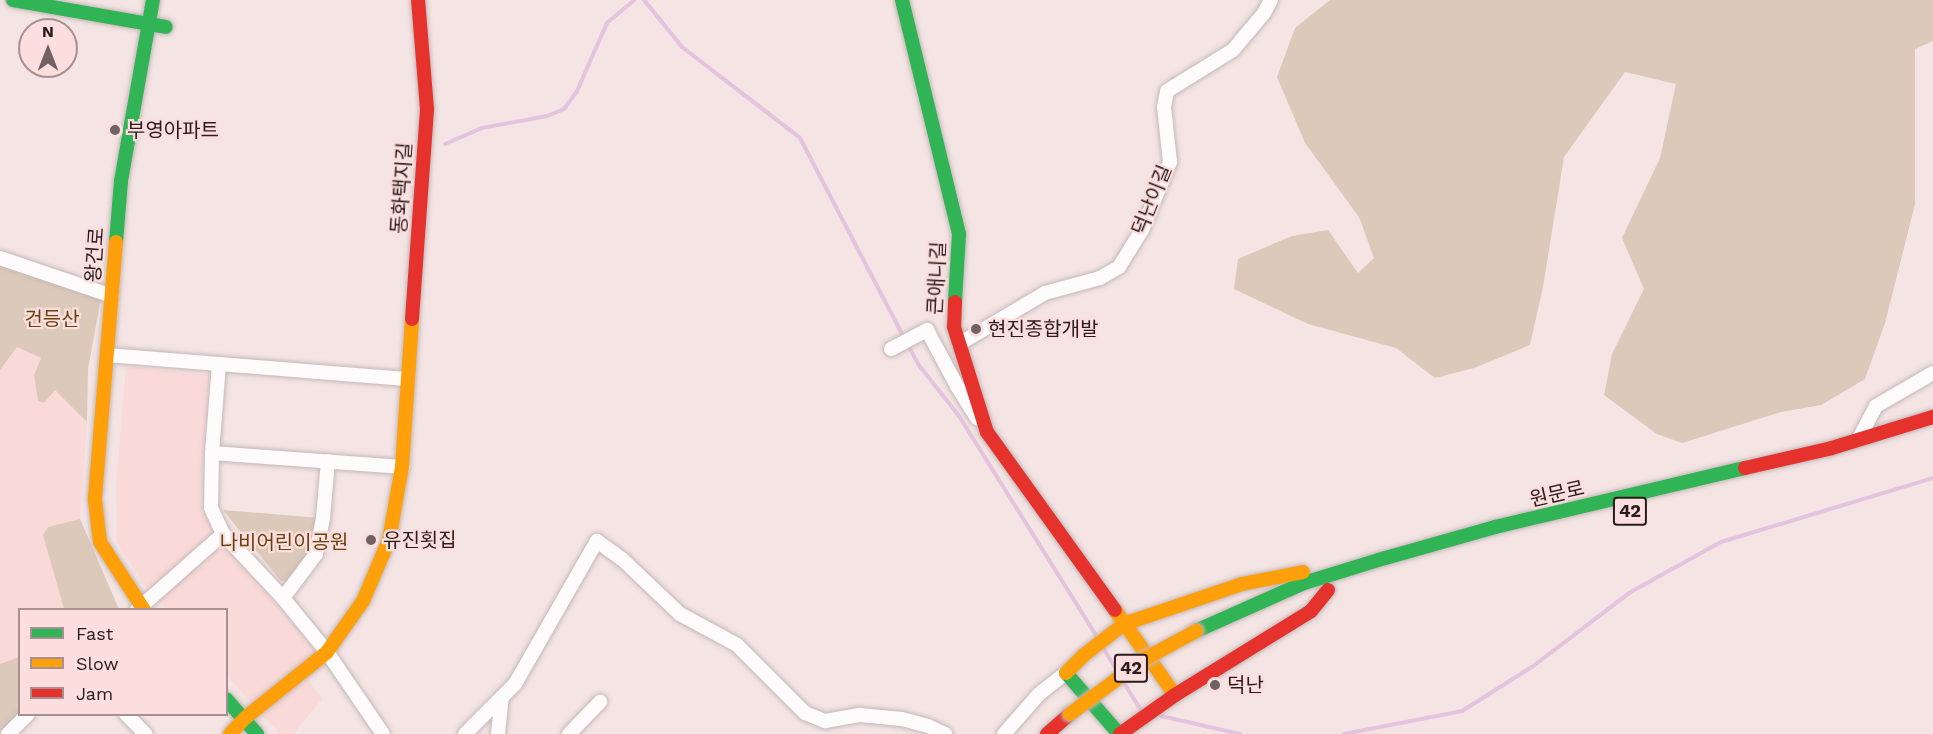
<!DOCTYPE html>
<html>
<head>
<meta charset="utf-8">
<style>
	body { margin:0 }
	#map { position:relative; width:1933px; height:734px; overflow:hidden; background:#f4e4e4; font-family:"Work Sans","Noto Sans KR",sans-serif }
	div>[style] { position:absolute }
	.built>* { inset:0; background:#f9dad8 }
	.green>* { inset:0; background:#dcc9ba }
	.stream>* { height:4px; margin:-2px; padding:0 2px; transform-origin:2px; border-radius:2px; background:#e4c3de }
	.roads { filter:drop-shadow(0 0 2px #c5b8b8) drop-shadow(0 0 2px #c5b8b8) }
	.street>* { height:14px; margin:-7px; padding:0 7px; transform-origin:7px; border-radius:7px; background:#fdfbfb }
	.fast>* { height:14px; margin:-7px; padding:0 7px; transform-origin:7px; border-radius:7px; background:#30b455 }
	.slow>* { height:14px; margin:-7px; padding:0 7px; transform-origin:7px; border-radius:7px; background:#ff9f0a }
	.jam>* { height:14px; margin:-7px; padding:0 7px; transform-origin:7px; border-radius:7px; background:#e5322d }
	.bridges { filter:drop-shadow(0 0 2px #c5b8b8) drop-shadow(0 0 2px #c5b8b8) }
	.slow-bridge>* { height:14px; margin:-7px; padding:0 7px; transform-origin:7px; border-radius:7px; background:#ff9f0a }
	.dots>* { width:16px; height:16px; translate:-50% -50%; box-sizing:border-box; border:3px solid #fbdedd; border-radius:50% }
	span { translate:-50% -50%; white-space:nowrap; text-align:center; line-height:1.15; -webkit-text-stroke:4.5px #fbdedd; paint-order:stroke }
	.shield-label span { padding:2px 4px; background:#fbdedd; border:2px solid; border-radius:4px; -webkit-text-stroke-width:0 }
	.shield-label { font-size:18px; color:#291c1c; font-weight:700 }
	.poi-label { font-size:20px; color:#291c1c }
	.left { translate:0 -50%; text-align:left }
	.street-label { font-size:20px; color:#291c1c }
	.park-label { font-size:20px; color:#65450f }
	.legend { position:absolute; left:18px; top:608px; width:210px; height:108px; box-sizing:border-box; background:#fbdedd; border:2px solid #a79090; margin:0; padding:8px 10px; list-style:none; font-size:18px; color:#291c1c }
	.legend li { display:flex; align-items:center; gap:12px; height:30px }
	.legend b { width:30px; border:2px solid #a79090 }
	.north { position:absolute; left:18px; top:18px; width:60px; height:60px; box-sizing:border-box; background:#fbdedd; border:2px solid #a79090; border-radius:50%; rotate:0deg; font-size:16px; font-weight:700; line-height:24px; text-align:center; color:#291c1c }
	.north::after { content:''; display:block; margin:auto; width:21px; height:27px; background:#706262; clip-path:polygon(50% 0,100% 100%,50% 72%,0 100%) }
</style>
</head>
<body>
<div id="map">
	<div class="built">
		<i style="clip-path:polygon(17px 346px,41px 358px,55px 390px,87px 422px,80px 519px,48px 527px,43px 535px,64px 609px,20px 610px,19px 657px,0 664px,0 370px)"></i>
		<i style="clip-path:polygon(126px 366px,209px 375px,201px 504px,213px 531px,328px 665px,307px 679px,322px 699px,293px 734px,280px 734px,227px 676px,226px 610px,166px 609px,146px 588px,117px 542px,116px 485px)"></i>
	</div>
	<div class="green">
		<i style="clip-path:polygon(1330px 0,1933px 0,1933px 41px,1915px 49px,1915px 204px,1885px 323px,1865px 379px,1821px 405px,1781px 412px,1682px 443px,1657px 434px,1604px 395px,1612px 354px,1644px 289px,1622px 238px,1660px 158px,1676px 84px,1625px 72px,1564px 157px,1543px 287px,1530px 345px,1474px 368px,1435px 378px,1396px 348px,1308px 324px,1234px 289px,1238px 259px,1292px 236px,1328px 230px,1358px 273px,1374px 258px,1359px 217px,1305px 143px,1277px 77px,1295px 28px)"></i>
		<i style="clip-path:polygon(0 259px,101px 298px,88px 369px,87px 422px,55px 390px,44px 403px,38px 401px,34px 375px,41px 358px,17px 347px,0 370px)"></i>
		<i style="clip-path:polygon(223px 510px,320px 518px,306px 561px,290px 581px,281px 581px)"></i>
		<i style="clip-path:polygon(80px 519px,119px 609px,64px 609px,43px 535px,48px 527px)"></i>
		<i style="clip-path:polygon(19px 657px,19px 713px,0 732px,0 664px)"></i>
	</div>
	<div class="stream">
		<i style="left:644px;top:0;width:60px;rotate:51deg"></i>
		<i style="left:682px;top:47px;width:149px;rotate:37.6deg"></i>
		<i style="left:800px;top:138px;width:225px;rotate:62.5deg"></i>
		<i style="left:445px;top:144px;width:40px;rotate:-23.4deg"></i>
		<i style="left:482px;top:128px;width:66px;rotate:-10.5deg"></i>
		<i style="left:547px;top:116px;width:18px;rotate:-22deg"></i>
		<i style="left:564px;top:109px;width:22px;rotate:-54deg"></i>
		<i style="left:577px;top:91px;width:74px;rotate:-66.2deg"></i>
		<i style="left:607px;top:23px;width:35px;rotate:-40deg"></i>
		<i style="left:908px;top:345px;width:21px;rotate:62deg"></i>
		<i style="left:918px;top:364px;width:66px;rotate:51.7deg"></i>
		<i style="left:959px;top:416px;width:258px;rotate:58deg"></i>
		<i style="left:1104px;top:649px;width:23px;rotate:59deg"></i>
		<i style="left:1124px;top:683px;width:32px;rotate:58deg"></i>
		<i style="left:1161px;top:716px;width:81px;rotate:12.8deg"></i>
		<i style="left:1344px;top:734px;width:120px;rotate:-11deg"></i>
		<i style="left:1462px;top:711px;width:83px;rotate:-32.2deg"></i>
		<i style="left:1532px;top:667px;width:122px;rotate:-37.3deg"></i>
		<i style="left:1629px;top:593px;width:105px;rotate:-29deg"></i>
		<i style="left:1721px;top:542px;width:221px;rotate:-16.8deg"></i>
	</div>
	<div class="roads">
		<div class="street">
			<i style="left:0;top:258px;width:118px;rotate:18.7deg"></i>
			<i style="left:959px;top:344px;width:100px;rotate:-30.7deg"></i>
			<i style="left:1045px;top:293px;width:57px;rotate:-15.3deg"></i>
			<i style="left:1100px;top:278px;width:22px;rotate:-30deg"></i>
			<i style="left:1119px;top:267px;width:44px;rotate:-58.1deg"></i>
			<i style="left:1142px;top:230px;width:74px;rotate:-67.6deg"></i>
			<i style="left:1170px;top:162px;width:55px;rotate:-96.2deg"></i>
			<i style="left:1164px;top:107px;width:16px;rotate:-79deg"></i>
			<i style="left:1167px;top:91px;width:78px;rotate:-31.8deg"></i>
			<i style="left:1233px;top:50px;width:48px;rotate:-50deg"></i>
			<i style="left:1264px;top:13px;width:15px;rotate:-62deg"></i>
			<i style="left:891px;top:349px;width:41px;rotate:-27.8deg"></i>
			<i style="left:927px;top:330px;width:64px;rotate:61.8deg"></i>
			<i style="left:957px;top:386px;width:38px;rotate:58deg"></i>
			<i style="left:108px;top:355px;width:301px;rotate:4.6deg"></i>
			<i style="left:219px;top:364px;width:89px;rotate:94.5deg"></i>
			<i style="left:212px;top:453px;width:55px;rotate:91deg"></i>
			<i style="left:211px;top:508px;width:29px;rotate:65deg"></i>
			<i style="left:223px;top:534px;width:88px;rotate:46.8deg"></i>
			<i style="left:283px;top:598px;width:70px;rotate:50.8deg"></i>
			<i style="left:327px;top:652px;width:99px;rotate:55.7deg"></i>
			<i style="left:1858px;top:440px;width:38px;rotate:-62deg"></i>
			<i style="left:1876px;top:406px;width:66px;rotate:-30.1deg"></i>
			<i style="left:212px;top:453px;width:191px;rotate:4.2deg"></i>
			<i style="left:283px;top:598px;width:55px;rotate:-53.1deg"></i>
			<i style="left:316px;top:554px;width:37px;rotate:-79deg"></i>
			<i style="left:323px;top:518px;width:57px;rotate:-85deg"></i>
			<i style="left:137px;top:610px;width:115px;rotate:-41.5deg"></i>
			<i style="left:126px;top:714px;width:28px;rotate:46deg"></i>
			<i style="left:8px;top:734px;width:28px;rotate:-45deg"></i>
			<i style="left:465px;top:734px;width:71px;rotate:-45deg"></i>
			<i style="left:515px;top:684px;width:165px;rotate:-60.2deg"></i>
			<i style="left:597px;top:541px;width:31px;rotate:36deg"></i>
			<i style="left:622px;top:559px;width:80px;rotate:43.5deg"></i>
			<i style="left:680px;top:614px;width:65px;rotate:28.5deg"></i>
			<i style="left:737px;top:645px;width:96px;rotate:45deg"></i>
			<i style="left:805px;top:713px;width:22px;rotate:22deg"></i>
			<i style="left:825px;top:721px;width:36px;rotate:-10deg"></i>
			<i style="left:860px;top:715px;width:42px;rotate:5.4deg"></i>
			<i style="left:902px;top:719px;width:27px;rotate:15deg"></i>
			<i style="left:928px;top:726px;width:19px;rotate:25deg"></i>
			<i style="left:498px;top:734px;width:37px;rotate:-84deg"></i>
			<i style="left:569px;top:734px;width:45px;rotate:-45.9deg"></i>
			<i style="left:1004px;top:734px;width:53px;rotate:-48.8deg"></i>
			<i style="left:1039px;top:694px;width:34px;rotate:-38deg"></i>
		</div>
		<div class="fast">
			<i style="left:13px;top:0;width:155px;rotate:10deg"></i>
			<i style="left:902px;top:0;width:241px;rotate:76.3deg"></i>
			<i style="left:959px;top:234px;width:68px;rotate:93.4deg"></i>
			<i style="left:116px;top:242px;width:61px;rotate:-85.3deg"></i>
			<i style="left:121px;top:181px;width:184px;rotate:-80deg"></i>
			<i style="left:1196px;top:631px;width:118px;rotate:-24deg"></i>
			<i style="left:1304px;top:583px;width:85px;rotate:-17.2deg"></i>
			<i style="left:1385px;top:558px;width:114px;rotate:-15.7deg"></i>
			<i style="left:1495px;top:527px;width:257px;rotate:-13.3deg"></i>
			<i style="left:1066px;top:673px;width:81px;rotate:49deg"></i>
			<i style="left:226px;top:699px;width:47px;rotate:48.5deg"></i>
		</div>
		<div class="slow">
			<i style="left:116px;top:242px;width:259px;rotate:94.7deg"></i>
			<i style="left:95px;top:500px;width:42px;rotate:83.2deg"></i>
			<i style="left:100px;top:542px;width:81px;rotate:57.1deg"></i>
			<i style="left:1115px;top:610px;width:104px;rotate:54.8deg"></i>
			<i style="left:1066px;top:673px;width:25px;rotate:-45deg"></i>
			<i style="left:1084px;top:655px;width:51px;rotate:-37.8deg"></i>
			<i style="left:1124px;top:624px;width:125px;rotate:-18.7deg"></i>
			<i style="left:1242px;top:584px;width:62px;rotate:-11.1deg"></i>
			<i style="left:230px;top:734px;width:22px;rotate:-47deg"></i>
			<i style="left:245px;top:718px;width:105px;rotate:-38.8deg"></i>
			<i style="left:327px;top:652px;width:62px;rotate:-54.8deg"></i>
			<i style="left:363px;top:601px;width:66px;rotate:-66.9deg"></i>
			<i style="left:389px;top:540px;width:74px;rotate:-79.9deg"></i>
			<i style="left:402px;top:467px;width:148px;rotate:-86.1deg"></i>
		</div>
		<div class="jam">
			<i style="left:955px;top:302px;width:25px;rotate:92deg"></i>
			<i style="left:954px;top:327px;width:110px;rotate:72.6deg"></i>
			<i style="left:987px;top:432px;width:219px;rotate:54.3deg"></i>
			<i style="left:412px;top:319px;width:211px;rotate:-85.9deg"></i>
			<i style="left:427px;top:109px;width:109px;rotate:-94.7deg"></i>
			<i style="left:1745px;top:468px;width:89px;rotate:-12.9deg"></i>
			<i style="left:1832px;top:448px;width:106px;rotate:-17.1deg"></i>
			<i style="left:1047px;top:734px;width:30px;rotate:-41deg"></i>
			<i style="left:1120px;top:734px;width:67px;rotate:-35.3deg"></i>
			<i style="left:1175px;top:695px;width:160px;rotate:-31.7deg"></i>
			<i style="left:1311px;top:611px;width:27px;rotate:-51deg"></i>
		</div>
	</div>
	<div class="bridges">
		<div class="slow-bridge">
			<i style="left:1070px;top:714px;width:89px;rotate:-36.7deg"></i>
			<i style="left:1141px;top:661px;width:63px;rotate:-28.6deg"></i>
		</div>
	</div>
	<div class="dots">
		<i style="left:115px;top:130px;background:#706262"></i>
		<i style="left:976px;top:329px;background:#706262"></i>
		<i style="left:371px;top:540px;background:#706262"></i>
		<i style="left:1215px;top:685px;background:#706262"></i>
	</div>
	<div class="shield-label">
		<span style="left:1630px;top:511px">42</span>
		<span style="left:1131px;top:668px">42</span>
	</div>
	<div class="poi-label">
		<span class="left" style="left:127px;top:130px">부영아파트</span>
		<span class="left" style="left:988px;top:329px">현진종합개발</span>
		<span class="left" style="left:383px;top:540px">유진횟집</span>
		<span class="left" style="left:1227px;top:685px">덕난</span>
	</div>
	<div class="street-label">
		<span style="left:402px;top:188px;rotate:-86deg">동화택지길</span>
		<span style="left:1152px;top:200px;rotate:-68deg">덕난이길</span>
		<span style="left:95px;top:255px;rotate:-86deg">왕건로</span>
		<span style="left:937px;top:278px;rotate:-87deg">큰애니길</span>
		<span style="left:1557px;top:494px;rotate:-13deg">원문로</span>
	</div>
	<div class="park-label">
		<span style="left:52px;top:319px">건등산</span>
		<span style="left:284px;top:542px">나비어린이공원</span>
	</div>
	<ul class="legend">
	<li><b style="height:8px;background:#30b455"></b>Fast</li>
	<li><b style="height:8px;background:#ff9f0a"></b>Slow</li>
	<li><b style="height:8px;background:#e5322d"></b>Jam</li>
	</ul>
	<div class="north">N</div>
</div>
</body>
</html>
